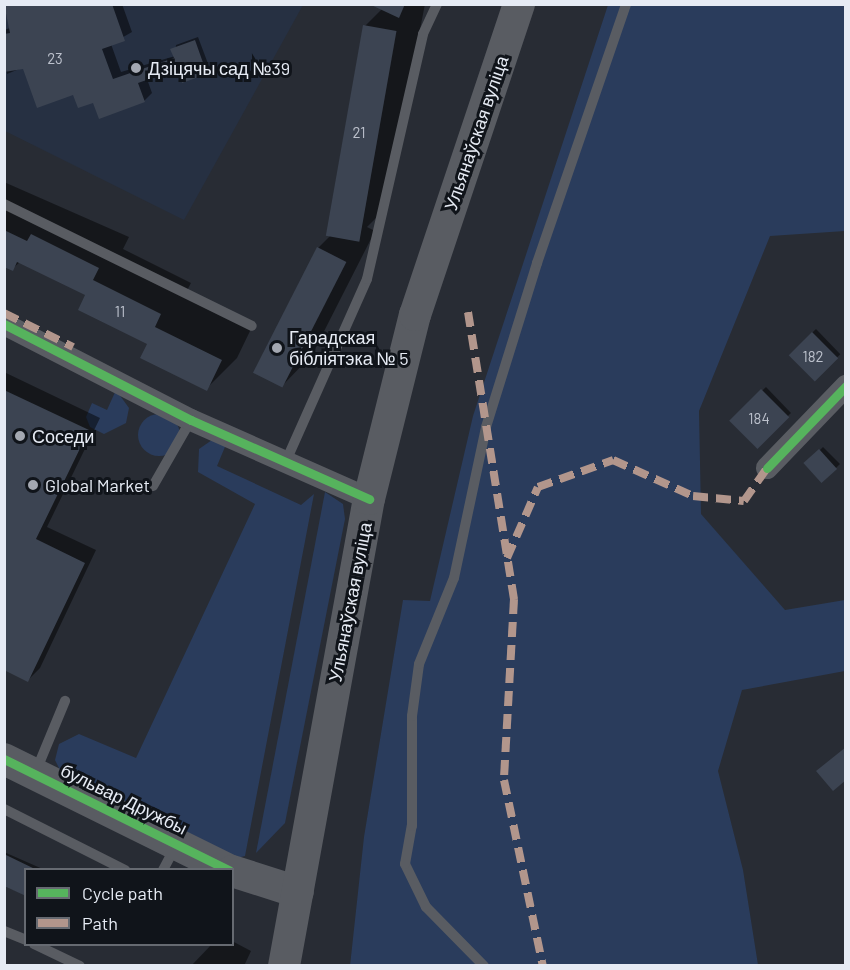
<!DOCTYPE html>
<html>
<head>
<meta charset="utf-8">
<style>
	body { margin:0 }
	#map { position:relative; width:850px; height:970px; overflow:hidden; background:#282c34; font-family:Barlow,sans-serif }
	div>[style] { position:absolute }
	.built>* { inset:0; background:#263042 }
	.green>* { inset:0; background:#2a3c5c }
	.round { border-radius:50% }
	.shadow>* { inset:0; background:#0007; transform-origin:0 0 }
	.building>* { inset:0; background:#3c4452; transform-origin:0 0 }
	.lane>* { height:10px; margin:-5px; padding:0 5px; transform-origin:5px; border-radius:5px; background:#595c62 }
	.street>* { height:22px; margin:-11px; padding:0 11px; transform-origin:11px; border-radius:11px; background:#595c62 }
	.secondary>* { height:32px; margin:-16px; padding:0 16px; transform-origin:16px; border-radius:16px; background:#595c62 }
	.quiet>* { height:8px; margin-top:-4px; transform-origin:0; background:repeating-linear-gradient(90deg,#b2968c 0 15px,transparent 0 23px) }
	.cycleway>* { height:9px; margin:-4.5px; padding:0 4.5px; transform-origin:4.5px; border-radius:4.5px; background:#56b35d }
	.dots>* { width:16px; height:16px; translate:-50% -50%; box-sizing:border-box; border:3px solid #10141a; border-radius:50% }
	span { translate:-50% -50%; white-space:nowrap; text-align:center; line-height:1.15; -webkit-text-stroke:6px #10141a; paint-order:stroke }
	.number-label { font-size:15px; color:#bcc1cc }
	.number-label span { -webkit-text-stroke-width:0 }
	.poi-label { font-size:18px; color:#e6ebf4 }
	.left { translate:0 -50%; text-align:left }
	.street-label { font-size:18px; color:#e6ebf4 }
	.frame { position:absolute; inset:0; border:6px solid #e6ebf4; pointer-events:none }
	.legend { position:absolute; left:24px; top:868px; width:210px; height:78px; box-sizing:border-box; background:#10141a; border:2px solid #666a71; margin:0; padding:8px 10px; list-style:none; font-size:18px; color:#e6ebf4 }
	.legend li { display:flex; align-items:center; gap:12px; height:30px }
	.legend b { width:30px; border:2px solid #666a71 }
</style>
</head>
<body>
<div id="map">
	<div class="built">
		<i style="clip-path:polygon(4px 5px,303px 5px,184px 220px,5px 131px)"></i>
	</div>
	<div class="green">
		<i style="clip-path:polygon(608px 5px,845px 5px,845px 231px,770px 236px,699px 411px,701px 514px,785px 610px,845px 600px,845px 671px,742px 690px,718px 771px,743px 870px,758px 965px,350px 966px,364px 837px,403px 600px,430px 601px,473px 416px)"></i>
		<i style="clip-path:polygon(116px 390px,129px 408px,126px 423px,104px 434px,90px 427px,86px 417px,92px 403px,107px 410px)"></i>
		<i class="round" style="left:138px;top:414px;width:42px;height:42px"></i>
		<i style="clip-path:polygon(212px 440px,227px 442px,217px 466px,301px 505px,314px 494px,245px 856px,237px 858px,62px 774px,55px 760px,59px 744px,79px 734px,136px 758px,255px 504px,198px 472px,199px 449px)"></i>
		<i style="clip-path:polygon(325px 492px,343px 504px,345px 519px,285px 823px,256px 853px)"></i>
	</div>
	<div class="shadow">
		<i style="clip-path:polygon(4px 4px,122px 4px,132px 32px,111px 44px,121px 72px,175px 56px,176px 45px,198px 37px,210px 69px,178px 67px,147px 79px,152px 93px,144px 101px,94px 101px,24px 67px,7px 74px,4px 30px,10px 28px)"></i>
		<i style="clip-path:polygon(373px 4px,425px 4px,385px 209px,367px 227px,375px 231px,312px 355px,282px 386px,318px 248px,331px 235px,365px 26px,382px 9px)"></i>
		<i style="clip-path:polygon(4px 182px,129px 237px,123px 249px,191px 283px,184px 296px,251px 329px,237px 358px,206px 389px,87px 295px,20px 262px,12px 269px,4px 266px)"></i>
		<i style="left:816px;top:329px;width:35px;height:37px;rotate:46deg"></i>
		<i style="clip-path:polygon(4px 372px,100px 418px,47px 527px,96px 550px,40px 668px,28px 680px,4px 669px)"></i>
		<i style="left:766px;top:387px;width:36px;height:49px;rotate:46deg"></i>
		<i style="left:823px;top:447px;width:24px;height:23px;rotate:45deg"></i>
		<i style="clip-path:polygon(4px 852px,45px 870px,26px 870px,26px 895px,4px 886px)"></i>
		<i style="clip-path:polygon(232px 941px,251px 951px,244px 966px,191px 966px,212px 944px)"></i>
	</div>
	<div class="building">
		<i style="clip-path:polygon(4px 4px,112px 4px,125px 41px,102px 49px,113px 79px,174px 58px,170px 49px,195px 40px,207px 74px,182px 83px,178px 69px,138px 83px,145px 102px,99px 119px,93px 103px,78px 108px,73px 95px,37px 108px,23px 69px,4px 72px,4px 34px,10px 33px)"></i>
		<i style="clip-path:polygon(369px 4px,405px 4px,399px 18px)"></i>
		<i style="left:363px;top:25px;width:34px;height:214px;rotate:10deg"></i>
		<i style="clip-path:polygon(4px 230px,27px 241px,31px 234px,99px 268px,93px 280px,161px 314px,155px 327px,222px 360px,207px 391px,140px 358px,147px 344px,78px 310px,85px 295px,17px 262px,13px 271px,4px 267px)"></i>
		<i style="left:317px;top:247px;width:33px;height:141px;rotate:27deg"></i>
		<i style="left:812px;top:332px;width:37px;height:33px;rotate:45deg"></i>
		<i style="left:761px;top:389px;width:40px;height:45px;rotate:45deg"></i>
		<i style="clip-path:polygon(4px 390px,89px 430px,36px 539px,85px 563px,28px 682px,4px 670px)"></i>
		<i style="left:819px;top:449px;width:27px;height:21px;rotate:48deg"></i>
		<i style="clip-path:polygon(846px 747px,846px 780px,833px 791px,816px 771px)"></i>
		<i style="clip-path:polygon(6px 855px,37px 870px,26px 870px,26px 896px,4px 886px)"></i>
	</div>
	<div class="lane">
		<i style="left:4px;top:204px;width:276px;rotate:26.2deg"></i>
		<i style="left:286px;top:461px;width:199px;rotate:-66deg"></i>
		<i style="left:367px;top:279px;width:251px;rotate:-77.1deg"></i>
		<i style="left:423px;top:34px;width:33px;rotate:-65deg"></i>
		<i style="left:153px;top:486px;width:76px;rotate:-60.1deg"></i>
		<i style="left:36px;top:771px;width:76px;rotate:-67.5deg"></i>
		<i style="left:4px;top:809px;width:136px;rotate:26.8deg"></i>
		<i style="left:163px;top:870px;width:27px;rotate:-62deg"></i>
		<i style="left:4px;top:931px;width:24px;rotate:22deg"></i>
		<i style="left:34px;top:944px;width:51px;rotate:25.6deg"></i>
		<i style="left:484px;top:966px;width:83px;rotate:-134.5deg"></i>
		<i style="left:426px;top:907px;width:48px;rotate:-116deg"></i>
		<i style="left:405px;top:864px;width:39px;rotate:-80deg"></i>
		<i style="left:412px;top:826px;width:110px;rotate:-90deg"></i>
		<i style="left:412px;top:716px;width:52px;rotate:-82.3deg"></i>
		<i style="left:419px;top:664px;width:93px;rotate:-67.9deg"></i>
		<i style="left:454px;top:578px;width:154px;rotate:-78deg"></i>
		<i style="left:486px;top:427px;width:172px;rotate:-72.7deg"></i>
		<i style="left:537px;top:263px;width:274px;rotate:-71deg"></i>
	</div>
	<div class="street">
		<i style="left:4px;top:324px;width:210px;rotate:27.2deg"></i>
		<i style="left:191px;top:420px;width:195px;rotate:23.9deg"></i>
		<i style="left:767px;top:468px;width:114px;rotate:-46.1deg"></i>
	</div>
	<div class="secondary">
		<i style="left:4px;top:759px;width:251px;rotate:26.3deg"></i>
		<i style="left:232px;top:871px;width:69px;rotate:17.7deg"></i>
		<i style="left:284px;top:966px;width:475px;rotate:-79.7deg"></i>
		<i style="left:369px;top:499px;width:190px;rotate:-76deg"></i>
		<i style="left:415px;top:315px;width:328px;rotate:-71.5deg"></i>
	</div>
	<div class="quiet">
		<i style="left:468px;top:312px;width:291px;rotate:80.9deg"></i>
		<i style="left:514px;top:599px;width:181px;rotate:93.2deg"></i>
		<i style="left:504px;top:780px;width:190px;rotate:78.2deg"></i>
		<i style="left:4px;top:313px;width:77px;rotate:26.2deg"></i>
		<i style="left:507px;top:558px;width:77px;rotate:-66.4deg"></i>
		<i style="left:538px;top:487px;width:80px;rotate:-19.8deg"></i>
		<i style="left:613px;top:460px;width:88px;rotate:24.2deg"></i>
		<i style="left:693px;top:496px;width:51px;rotate:5.6deg"></i>
		<i style="left:744px;top:501px;width:40px;rotate:-55.1deg"></i>
	</div>
	<div class="cycleway">
		<i style="left:4px;top:324px;width:210px;rotate:27.2deg"></i>
		<i style="left:191px;top:420px;width:195px;rotate:23.9deg"></i>
		<i style="left:767px;top:468px;width:114px;rotate:-46.1deg"></i>
		<i style="left:4px;top:759px;width:251px;rotate:26.3deg"></i>
	</div>
	<div class="dots">
		<i style="left:136px;top:68px;background:#a4a8b1"></i>
		<i style="left:277px;top:348px;background:#a4a8b1"></i>
		<i style="left:20px;top:436px;background:#a4a8b1"></i>
		<i style="left:33px;top:485px;background:#a4a8b1"></i>
	</div>
	<div class="number-label">
		<span style="left:55px;top:59px">23</span>
		<span style="left:359px;top:133px">21</span>
		<span style="left:120px;top:312px">11</span>
		<span style="left:813px;top:357px">182</span>
		<span style="left:759px;top:419px">184</span>
	</div>
	<div class="poi-label">
		<span class="left" style="left:148px;top:68px">Дзіцячы сад №39</span>
		<span class="left" style="left:289px;top:348px">Гарадская<br>бібліятэка № 5</span>
		<span class="left" style="left:32px;top:436px">Соседи</span>
		<span class="left" style="left:45px;top:485px">Global Market</span>
	</div>
	<div class="street-label">
		<span style="left:476px;top:133px;rotate:-71deg">Ульянаўская вуліца</span>
		<span style="left:350px;top:602px;rotate:-79deg">Ульянаўская вуліца</span>
		<span style="left:124px;top:799px;rotate:26deg">бульвар Дружбы</span>
	</div>
	<div class="frame"></div>
	<ul class="legend">
	<li><b style="height:8px;background:#56b35d"></b>Cycle path</li>
	<li><b style="height:8px;background:#b2968c"></b>Path</li>
	</ul>
</div>
</body>
</html>
